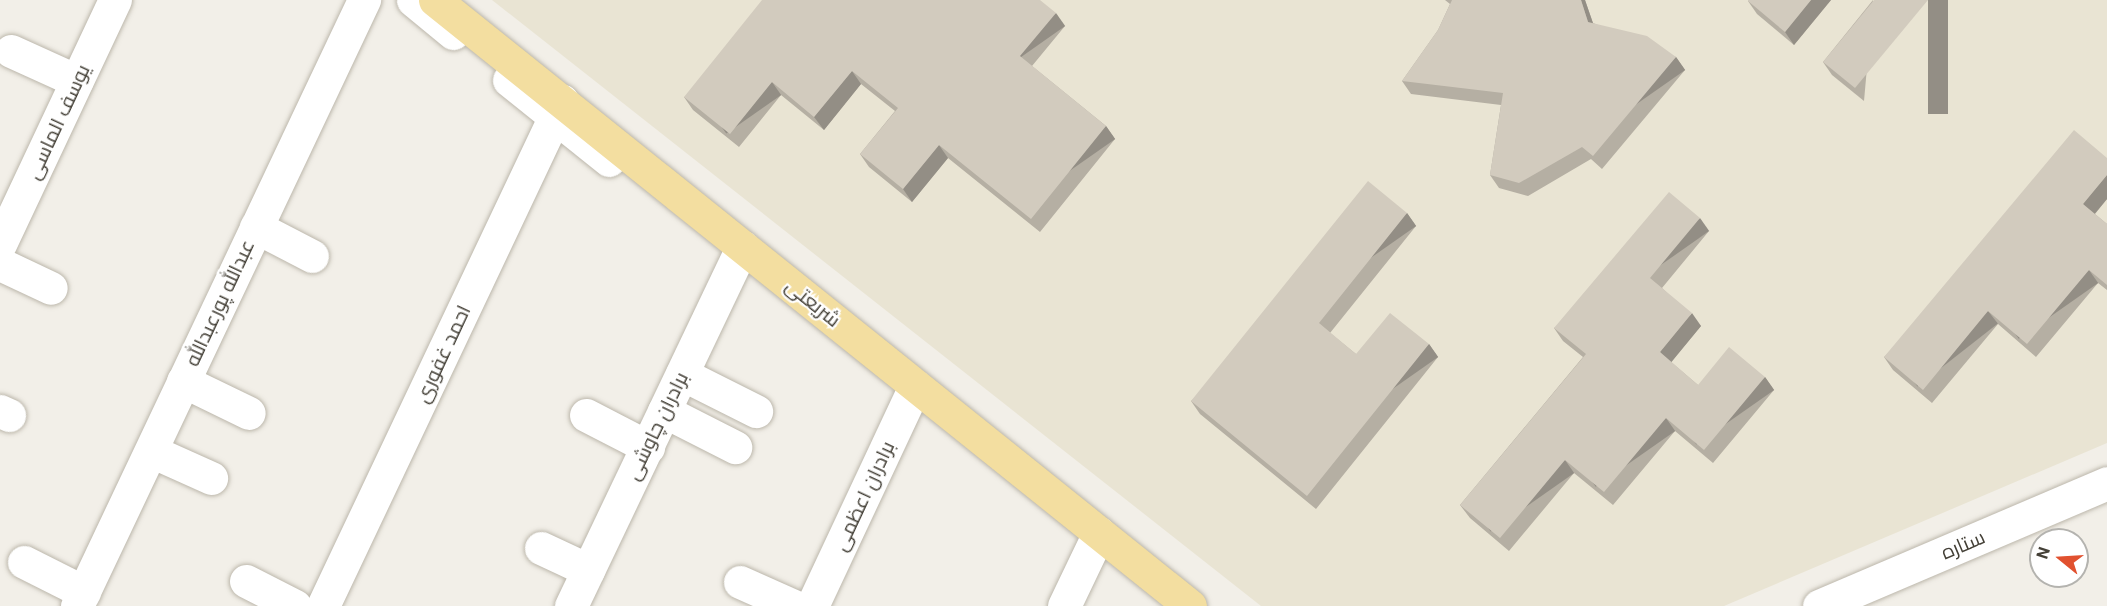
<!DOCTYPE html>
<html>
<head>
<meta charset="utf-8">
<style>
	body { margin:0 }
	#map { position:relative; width:2107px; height:606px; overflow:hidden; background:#f2efe8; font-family:Roboto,Cairo,sans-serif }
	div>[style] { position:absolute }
	.education>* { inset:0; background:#e9e4d3 }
	.roads { filter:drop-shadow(0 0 2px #bcb7ab) drop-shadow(0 0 2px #bcb7ab) }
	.minor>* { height:33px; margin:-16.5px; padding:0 16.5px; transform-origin:16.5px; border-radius:16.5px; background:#fff }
	.major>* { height:33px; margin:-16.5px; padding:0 16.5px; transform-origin:16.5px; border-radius:16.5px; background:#f3dea0 }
	.wall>* { inset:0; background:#b5afa3 }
	.shaded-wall>* { inset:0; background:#938e85; transform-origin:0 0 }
	.building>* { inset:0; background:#d2cbbe }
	span { translate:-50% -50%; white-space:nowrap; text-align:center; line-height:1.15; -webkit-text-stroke:4.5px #fff; paint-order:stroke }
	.street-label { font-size:20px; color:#444037 }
	.north { position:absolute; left:2029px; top:528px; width:60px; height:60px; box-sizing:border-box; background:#fff; border:2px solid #b4b3af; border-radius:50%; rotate:288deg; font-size:16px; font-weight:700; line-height:24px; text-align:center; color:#444037 }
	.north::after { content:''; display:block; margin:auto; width:21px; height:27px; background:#e1512f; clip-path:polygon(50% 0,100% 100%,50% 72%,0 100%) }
</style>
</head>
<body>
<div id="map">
	<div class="education">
		<i style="clip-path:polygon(492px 0,2107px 0,2107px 443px,1724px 606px,1261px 606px)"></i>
	</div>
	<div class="roads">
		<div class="minor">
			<i style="left:413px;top:0;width:52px;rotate:39.5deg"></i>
			<i style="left:11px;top:51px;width:72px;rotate:24.4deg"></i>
			<i style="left:509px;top:80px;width:128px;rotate:38.7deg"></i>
			<i style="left:256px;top:227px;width:63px;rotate:27.4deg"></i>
			<i style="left:0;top:244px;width:270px;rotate:-64.8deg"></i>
			<i style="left:0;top:264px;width:56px;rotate:25.2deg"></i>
			<i style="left:682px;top:374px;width:83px;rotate:26.6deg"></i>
			<i style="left:183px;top:381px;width:73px;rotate:25.9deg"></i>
			<i style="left:0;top:411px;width:10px;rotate:24deg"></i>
			<i style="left:664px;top:411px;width:80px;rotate:26.9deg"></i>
			<i style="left:586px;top:415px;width:70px;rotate:27.3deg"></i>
			<i style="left:151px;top:451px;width:66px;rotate:24.2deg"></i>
			<i style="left:541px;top:548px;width:52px;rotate:25.1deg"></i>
			<i style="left:24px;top:562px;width:67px;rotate:26.6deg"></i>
			<i style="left:246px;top:581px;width:55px;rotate:27deg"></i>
			<i style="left:740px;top:582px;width:59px;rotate:24deg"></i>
			<i style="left:77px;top:606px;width:671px;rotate:-64.66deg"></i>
			<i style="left:323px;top:606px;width:559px;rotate:-64.67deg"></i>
			<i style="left:571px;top:606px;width:398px;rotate:-64.5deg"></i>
			<i style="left:812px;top:606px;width:243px;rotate:-64.9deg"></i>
			<i style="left:1064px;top:606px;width:81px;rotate:-64.4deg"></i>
			<i style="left:1819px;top:606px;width:313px;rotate:-23.1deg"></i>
		</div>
		<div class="major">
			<i style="left:435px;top:0;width:968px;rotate:38.75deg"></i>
		</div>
	</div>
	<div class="wall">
		<i style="clip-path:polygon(1445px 0,1585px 0,1593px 23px,1676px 57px,1685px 70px,1602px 169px,1591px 159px,1528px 196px,1499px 188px,1490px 175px,1501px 105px,1411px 94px,1402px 81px,1438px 30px,1450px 4px)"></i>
		<i style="clip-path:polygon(1749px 0,1831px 0,1794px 45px,1757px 14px,1748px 1px)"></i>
		<i style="clip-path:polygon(1873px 0,1864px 101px,1832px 75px,1823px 62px)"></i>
		<i style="clip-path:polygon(1065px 26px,1032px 66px,1106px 126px,1115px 139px,1040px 232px,948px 158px,912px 202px,869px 167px,860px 154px,895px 111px,861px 84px,824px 130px,781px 95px,739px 147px,693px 110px,684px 97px)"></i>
		<i style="clip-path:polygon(2107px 158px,2107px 199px,2095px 214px,2107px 224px,2107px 290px,2098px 283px,2036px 357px,1998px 324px,1932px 403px,1893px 370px,1884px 357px)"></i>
		<i style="clip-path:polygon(1407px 213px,1416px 226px,1330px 333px,1356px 354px,1429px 344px,1438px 357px,1316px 509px,1200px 414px,1191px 401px)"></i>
		<i style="clip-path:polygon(1709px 231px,1662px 288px,1701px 326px,1671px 362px,1698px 385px,1765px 377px,1774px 390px,1713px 463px,1675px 431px,1613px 505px,1574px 473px,1509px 551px,1470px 518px,1460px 505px,1583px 357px,1563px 341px,1554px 328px)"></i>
	</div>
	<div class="shaded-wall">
		<i style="clip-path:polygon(1581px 0,1585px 0,1597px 35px,1588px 22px)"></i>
		<i style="clip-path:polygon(1811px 0,1831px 0,1794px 45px,1785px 32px)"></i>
		<i style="left:1928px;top:0;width:20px;height:114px"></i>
		<i style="left:1056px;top:13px;width:16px;height:56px;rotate:55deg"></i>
		<i style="left:1676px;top:57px;width:16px;height:129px;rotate:55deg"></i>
		<i style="clip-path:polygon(852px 71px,861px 84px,824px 130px,814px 117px)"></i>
		<i style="left:772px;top:82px;width:16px;height:67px;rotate:55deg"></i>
		<i style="left:1106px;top:126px;width:16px;height:119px;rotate:55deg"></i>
		<i style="clip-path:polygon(939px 145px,948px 158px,912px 202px,903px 189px)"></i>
		<i style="clip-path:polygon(2107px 175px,2107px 199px,2092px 217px,2083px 204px)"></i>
		<i style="left:1407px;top:213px;width:16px;height:141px;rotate:55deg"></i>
		<i style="left:1700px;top:218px;width:16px;height:78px;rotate:55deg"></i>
		<i style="left:2089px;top:270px;width:16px;height:97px;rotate:55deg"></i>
		<i style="left:1988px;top:311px;width:16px;height:102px;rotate:52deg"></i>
		<i style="clip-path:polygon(1692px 313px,1701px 326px,1669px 365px,1660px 352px)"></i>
		<i style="left:1429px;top:344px;width:16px;height:195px;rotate:55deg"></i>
		<i style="left:1765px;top:377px;width:16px;height:95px;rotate:55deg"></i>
		<i style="left:1666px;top:418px;width:16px;height:97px;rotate:55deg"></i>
		<i style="left:1565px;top:460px;width:16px;height:102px;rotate:55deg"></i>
	</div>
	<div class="building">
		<i style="clip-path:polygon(762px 0,1040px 0,1056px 13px,1020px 56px,1106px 126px,1031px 219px,939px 145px,903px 189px,860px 154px,898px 108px,852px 71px,814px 117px,772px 82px,730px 134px,684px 97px)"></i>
		<i style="clip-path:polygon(1452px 0,1581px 0,1588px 22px,1647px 36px,1676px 57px,1593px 156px,1582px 147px,1519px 183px,1490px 175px,1503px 93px,1402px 81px,1438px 30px)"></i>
		<i style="clip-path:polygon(1749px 0,1811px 0,1785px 32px,1748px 1px)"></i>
		<i style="clip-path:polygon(1874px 0,1928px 0,1855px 88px,1823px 62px)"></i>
		<i style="clip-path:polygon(2074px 130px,2107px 158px,2107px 175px,2083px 204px,2107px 224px,2107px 285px,2089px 270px,2027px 344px,1988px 311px,1923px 390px,1884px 357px)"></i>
		<i style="clip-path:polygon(1368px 181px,1407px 213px,1319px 323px,1356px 354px,1390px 313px,1429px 344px,1307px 496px,1191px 401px)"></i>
		<i style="clip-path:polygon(1669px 192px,1700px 218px,1650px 278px,1692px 313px,1660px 352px,1698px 385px,1729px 347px,1765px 377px,1704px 450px,1666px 418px,1604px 492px,1565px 460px,1500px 538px,1460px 505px,1586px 354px,1554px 328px)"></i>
	</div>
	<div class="street-label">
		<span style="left:58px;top:122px;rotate:-65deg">یوسف الماسی</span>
		<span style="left:220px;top:303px;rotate:-65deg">عبدالله پورعبدالله</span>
		<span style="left:813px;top:303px;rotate:39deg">شریعتی</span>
		<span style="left:443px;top:354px;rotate:-65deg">احمد غفوری</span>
		<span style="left:657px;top:426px;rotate:-64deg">برادران چاوشی</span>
		<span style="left:864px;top:496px;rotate:-65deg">برادران اعظمی</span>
		<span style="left:1963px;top:545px;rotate:-23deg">ستاره</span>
	</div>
	<div class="north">N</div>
</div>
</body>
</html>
